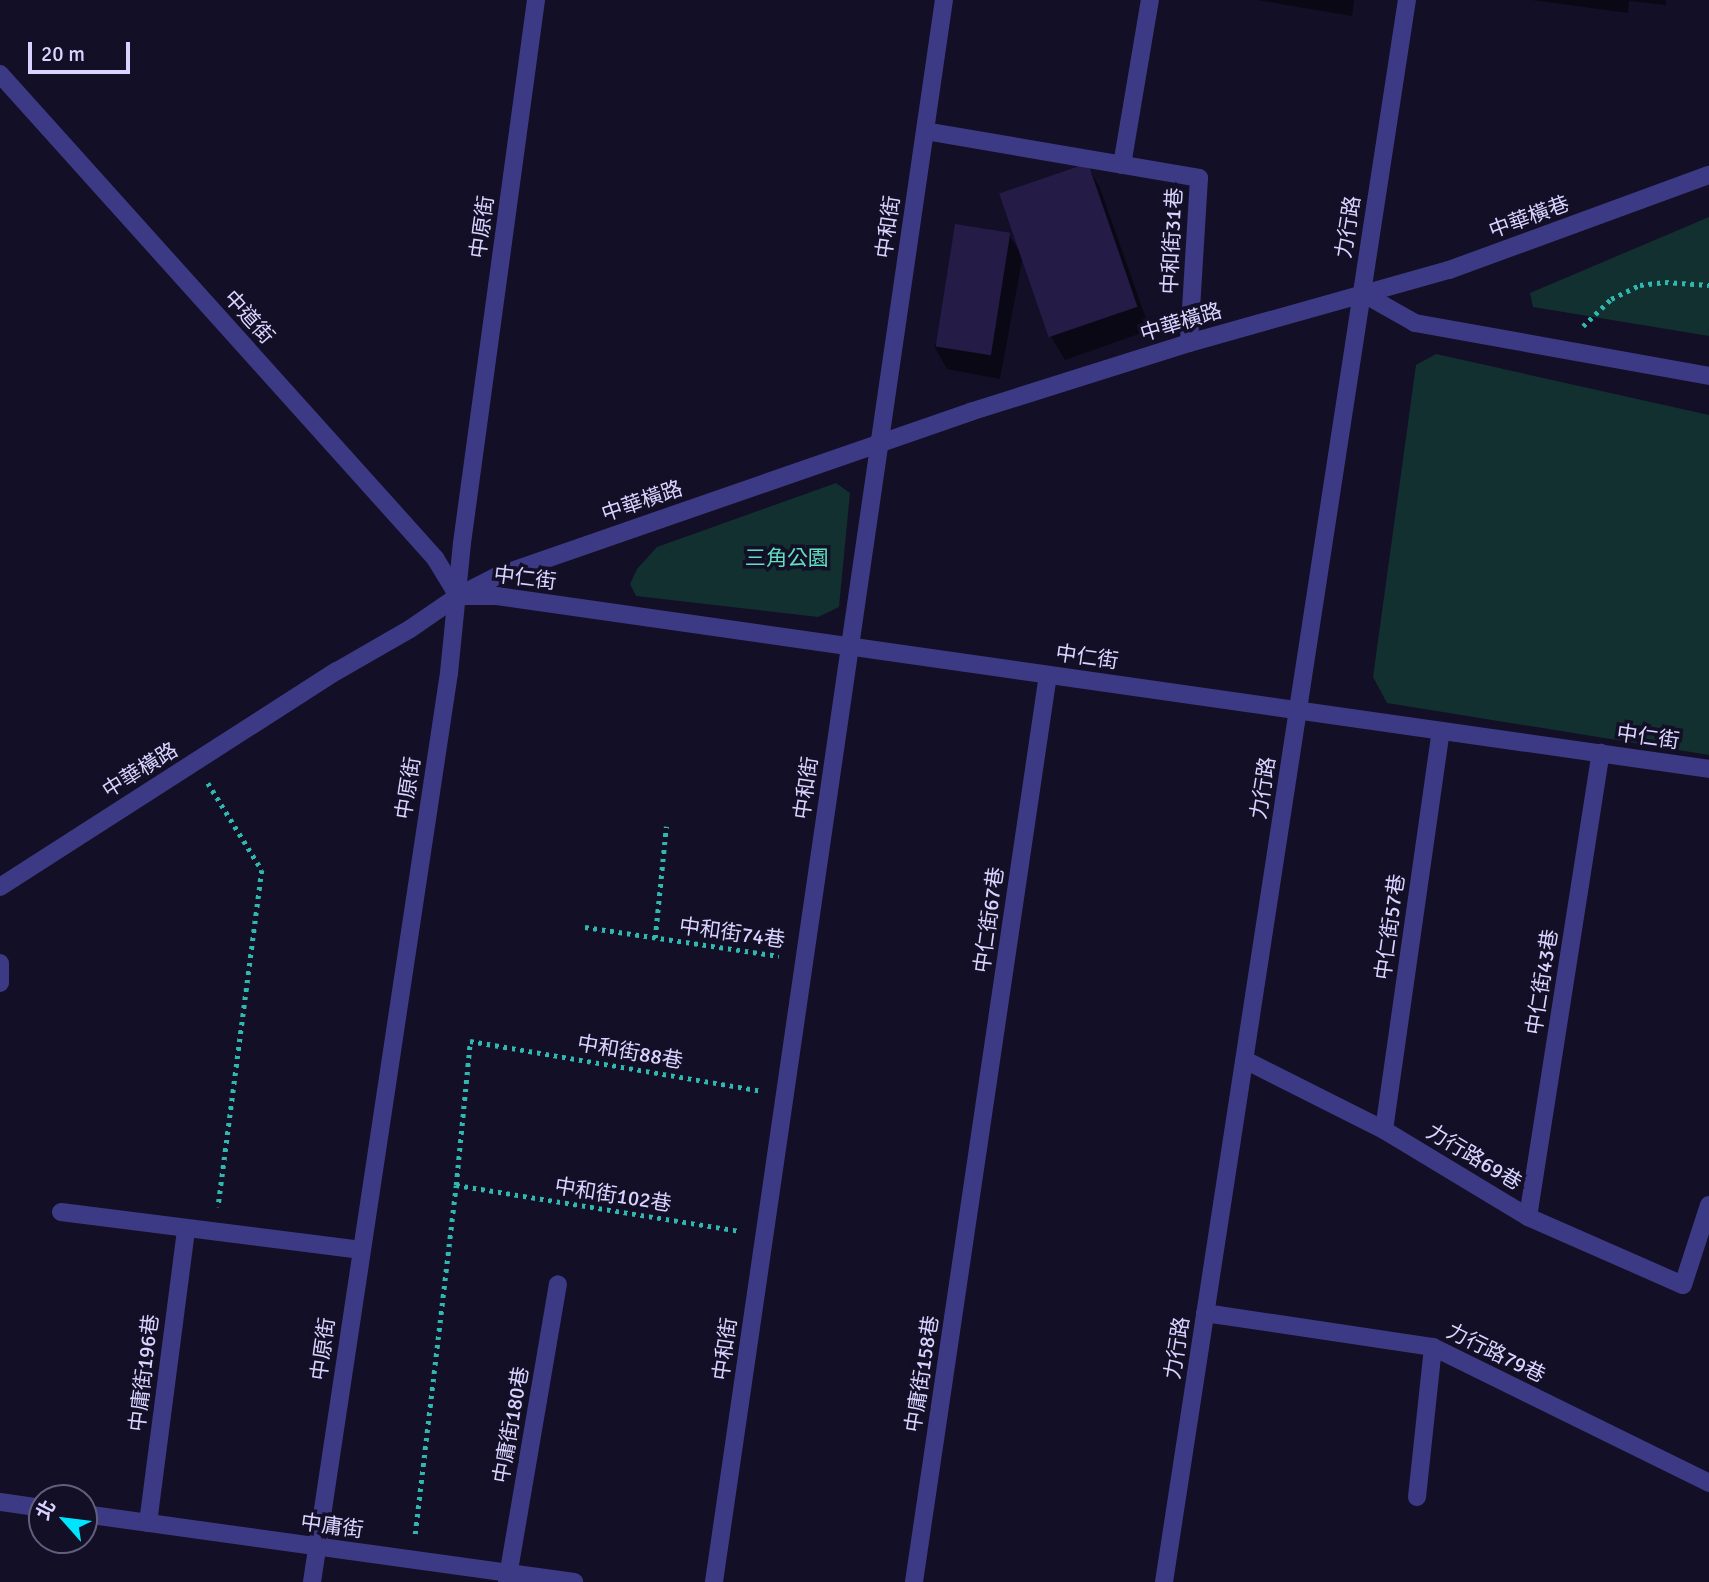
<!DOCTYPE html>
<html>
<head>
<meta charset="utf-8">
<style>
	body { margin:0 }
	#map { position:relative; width:1709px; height:1582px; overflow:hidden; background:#130f26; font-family:Signika,"Noto Sans TC",sans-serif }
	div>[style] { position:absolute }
	.green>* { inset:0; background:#12302f }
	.shadow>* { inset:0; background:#0007 }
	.building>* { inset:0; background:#241b47; transform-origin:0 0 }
	.path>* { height:4.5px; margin-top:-2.25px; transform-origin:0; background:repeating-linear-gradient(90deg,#2fb8b0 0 3.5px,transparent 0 8.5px) }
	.minor>* { height:18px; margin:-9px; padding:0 9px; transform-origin:9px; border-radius:9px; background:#3d3a85 }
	span { translate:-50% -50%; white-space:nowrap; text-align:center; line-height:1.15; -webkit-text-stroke:7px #130f26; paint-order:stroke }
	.street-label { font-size:21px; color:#d9d4ff }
	.park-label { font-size:21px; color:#5fe0c0 }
	.north { position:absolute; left:28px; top:1484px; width:70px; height:70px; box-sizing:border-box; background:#130f26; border:2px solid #625e7d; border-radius:50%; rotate:298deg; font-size:19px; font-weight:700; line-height:28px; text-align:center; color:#d9d4ff }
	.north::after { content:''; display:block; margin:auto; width:24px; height:32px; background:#00e5ff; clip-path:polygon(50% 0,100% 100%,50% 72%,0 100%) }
	.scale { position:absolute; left:28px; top:42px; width:102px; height:32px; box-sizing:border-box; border:4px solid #d9d4ff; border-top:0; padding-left:9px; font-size:21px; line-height:24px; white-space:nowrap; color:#d9d4ff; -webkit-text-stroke:5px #130f26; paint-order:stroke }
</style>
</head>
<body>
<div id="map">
	<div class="green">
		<i style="clip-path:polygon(1709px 217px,1709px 336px,1533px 307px,1530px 293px)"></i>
		<i style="clip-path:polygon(1436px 354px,1709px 415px,1709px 755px,1387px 703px,1373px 677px,1416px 365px)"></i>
		<i style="clip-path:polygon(836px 483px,850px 493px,839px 607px,818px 617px,636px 596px,630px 584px,637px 569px,657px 547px)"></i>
	</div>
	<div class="shadow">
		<i style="clip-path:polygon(1257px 0,1354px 0,1352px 16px)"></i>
		<i style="clip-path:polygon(1532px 0,1666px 0,1666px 5px,1629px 1px,1628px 13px)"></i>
		<i style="clip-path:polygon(1087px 165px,1100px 188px,1150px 330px,1065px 360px,1052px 338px,1023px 255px,1000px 379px,947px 369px,934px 346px,1009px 235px,1021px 254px)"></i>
	</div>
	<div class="building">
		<i style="left:1088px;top:163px;width:152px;height:94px;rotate:71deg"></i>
		<i style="left:955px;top:224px;width:56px;height:124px;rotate:9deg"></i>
	</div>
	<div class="path">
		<i style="left:1583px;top:326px;width:39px;rotate:-44deg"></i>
		<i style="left:1611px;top:299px;width:32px;rotate:-26deg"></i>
		<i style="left:1640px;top:285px;width:25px;rotate:-7deg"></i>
		<i style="left:1665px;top:282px;width:44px;rotate:3.9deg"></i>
		<i style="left:208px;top:783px;width:102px;rotate:58.2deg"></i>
		<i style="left:262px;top:870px;width:340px;rotate:97.4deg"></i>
		<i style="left:585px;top:927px;width:196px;rotate:8.5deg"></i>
		<i style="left:655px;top:938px;width:112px;rotate:-84.3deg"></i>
		<i style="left:456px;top:1185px;width:287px;rotate:9.2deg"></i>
		<i style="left:415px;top:1534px;width:351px;rotate:-83.3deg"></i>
		<i style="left:456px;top:1185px;width:145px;rotate:-84.4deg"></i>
		<i style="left:470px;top:1041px;width:296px;rotate:9.7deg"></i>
	</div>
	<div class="minor">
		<i style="left:0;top:74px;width:651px;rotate:48.05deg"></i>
		<i style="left:435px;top:558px;width:44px;rotate:58.8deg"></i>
		<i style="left:458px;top:596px;width:39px"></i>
		<i style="left:497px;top:596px;width:1224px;rotate:8.12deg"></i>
		<i style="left:925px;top:131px;width:278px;rotate:9.7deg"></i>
		<i style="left:1199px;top:178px;width:165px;rotate:93.5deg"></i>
		<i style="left:1122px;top:165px;width:167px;rotate:-80.4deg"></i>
		<i style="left:1362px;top:293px;width:61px;rotate:29.5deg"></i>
		<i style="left:1415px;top:323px;width:299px;rotate:10.2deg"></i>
		<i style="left:0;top:887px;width:400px;rotate:-32.7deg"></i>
		<i style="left:337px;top:671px;width:84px;rotate:-29.9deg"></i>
		<i style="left:410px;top:629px;width:58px;rotate:-34.5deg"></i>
		<i style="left:458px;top:596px;width:44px;rotate:-27.1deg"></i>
		<i style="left:497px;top:576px;width:501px;rotate:-19.12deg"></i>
		<i style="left:970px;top:412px;width:230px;rotate:-17.5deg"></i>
		<i style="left:1189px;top:343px;width:270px;rotate:-15.7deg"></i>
		<i style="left:1449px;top:270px;width:277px;rotate:-20.1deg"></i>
		<i style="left:0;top:963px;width:20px;rotate:90deg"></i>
		<i style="left:1245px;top:1060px;width:156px;rotate:26.7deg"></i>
		<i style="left:1384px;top:1130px;width:168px;rotate:31.1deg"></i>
		<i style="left:1528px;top:1217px;width:169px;rotate:23.7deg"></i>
		<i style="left:1683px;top:1285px;width:84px;rotate:-72deg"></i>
		<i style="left:1384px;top:1130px;width:403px;rotate:-81.9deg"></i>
		<i style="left:61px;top:1212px;width:301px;rotate:7.2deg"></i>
		<i style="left:1528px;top:1217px;width:470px;rotate:-81.1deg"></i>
		<i style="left:1205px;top:1313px;width:231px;rotate:8.5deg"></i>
		<i style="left:1433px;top:1347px;width:308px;rotate:26.2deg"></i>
		<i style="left:1417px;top:1497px;width:151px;rotate:-83.9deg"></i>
		<i style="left:0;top:1502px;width:42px;rotate:8.1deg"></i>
		<i style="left:84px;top:1514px;width:495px;rotate:7.9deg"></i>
		<i style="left:148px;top:1523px;width:296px;rotate:-82.6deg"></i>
		<i style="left:312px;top:1582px;width:919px;rotate:-81.43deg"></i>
		<i style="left:449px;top:673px;width:131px;rotate:-84.3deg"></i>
		<i style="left:462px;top:543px;width:548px;rotate:-82.24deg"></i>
		<i style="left:507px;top:1582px;width:302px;rotate:-80.3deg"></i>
		<i style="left:714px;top:1582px;width:1599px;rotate:-81.73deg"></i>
		<i style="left:914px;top:1582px;width:917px;rotate:-81.6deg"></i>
		<i style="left:1164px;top:1582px;width:1601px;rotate:-81.27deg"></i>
	</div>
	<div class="street-label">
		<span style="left:1529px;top:217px;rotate:-20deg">中華橫巷</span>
		<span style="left:482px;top:227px;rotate:-82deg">中原街</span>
		<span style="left:888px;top:227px;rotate:-82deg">中和街</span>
		<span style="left:1348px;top:227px;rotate:-81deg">力行路</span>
		<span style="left:1172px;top:241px;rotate:-87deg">中和街31巷</span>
		<span style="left:249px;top:317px;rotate:48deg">中道街</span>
		<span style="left:1181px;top:322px;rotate:-17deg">中華橫路</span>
		<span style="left:642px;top:501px;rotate:-19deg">中華橫路</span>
		<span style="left:525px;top:578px;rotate:7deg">中仁街</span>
		<span style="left:1087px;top:657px;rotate:8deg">中仁街</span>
		<span style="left:1648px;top:737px;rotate:8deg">中仁街</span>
		<span style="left:140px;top:770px;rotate:-32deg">中華橫路</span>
		<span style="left:408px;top:788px;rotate:-81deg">中原街</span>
		<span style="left:806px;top:788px;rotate:-82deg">中和街</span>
		<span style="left:1263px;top:788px;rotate:-81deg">力行路</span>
		<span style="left:989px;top:920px;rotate:-82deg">中仁街67巷</span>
		<span style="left:1390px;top:927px;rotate:-82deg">中仁街57巷</span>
		<span style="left:732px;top:933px;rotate:8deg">中和街74巷</span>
		<span style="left:1542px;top:982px;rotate:-81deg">中仁街43巷</span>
		<span style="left:630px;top:1052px;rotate:10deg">中和街88巷</span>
		<span style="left:1474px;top:1157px;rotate:31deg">力行路69巷</span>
		<span style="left:613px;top:1195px;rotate:9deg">中和街102巷</span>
		<span style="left:1177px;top:1348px;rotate:-81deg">力行路</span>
		<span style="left:323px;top:1349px;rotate:-82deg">中原街</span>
		<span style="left:725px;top:1349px;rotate:-82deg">中和街</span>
		<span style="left:1496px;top:1353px;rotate:26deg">力行路79巷</span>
		<span style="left:144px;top:1373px;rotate:-83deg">中庸街196巷</span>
		<span style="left:922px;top:1374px;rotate:-81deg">中庸街158巷</span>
		<span style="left:511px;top:1425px;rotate:-80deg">中庸街180巷</span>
		<span style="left:332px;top:1526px;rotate:8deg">中庸街</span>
	</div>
	<div class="park-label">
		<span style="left:787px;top:558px">三角公園</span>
	</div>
	<div class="north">北</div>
	<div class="scale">20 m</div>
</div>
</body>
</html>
